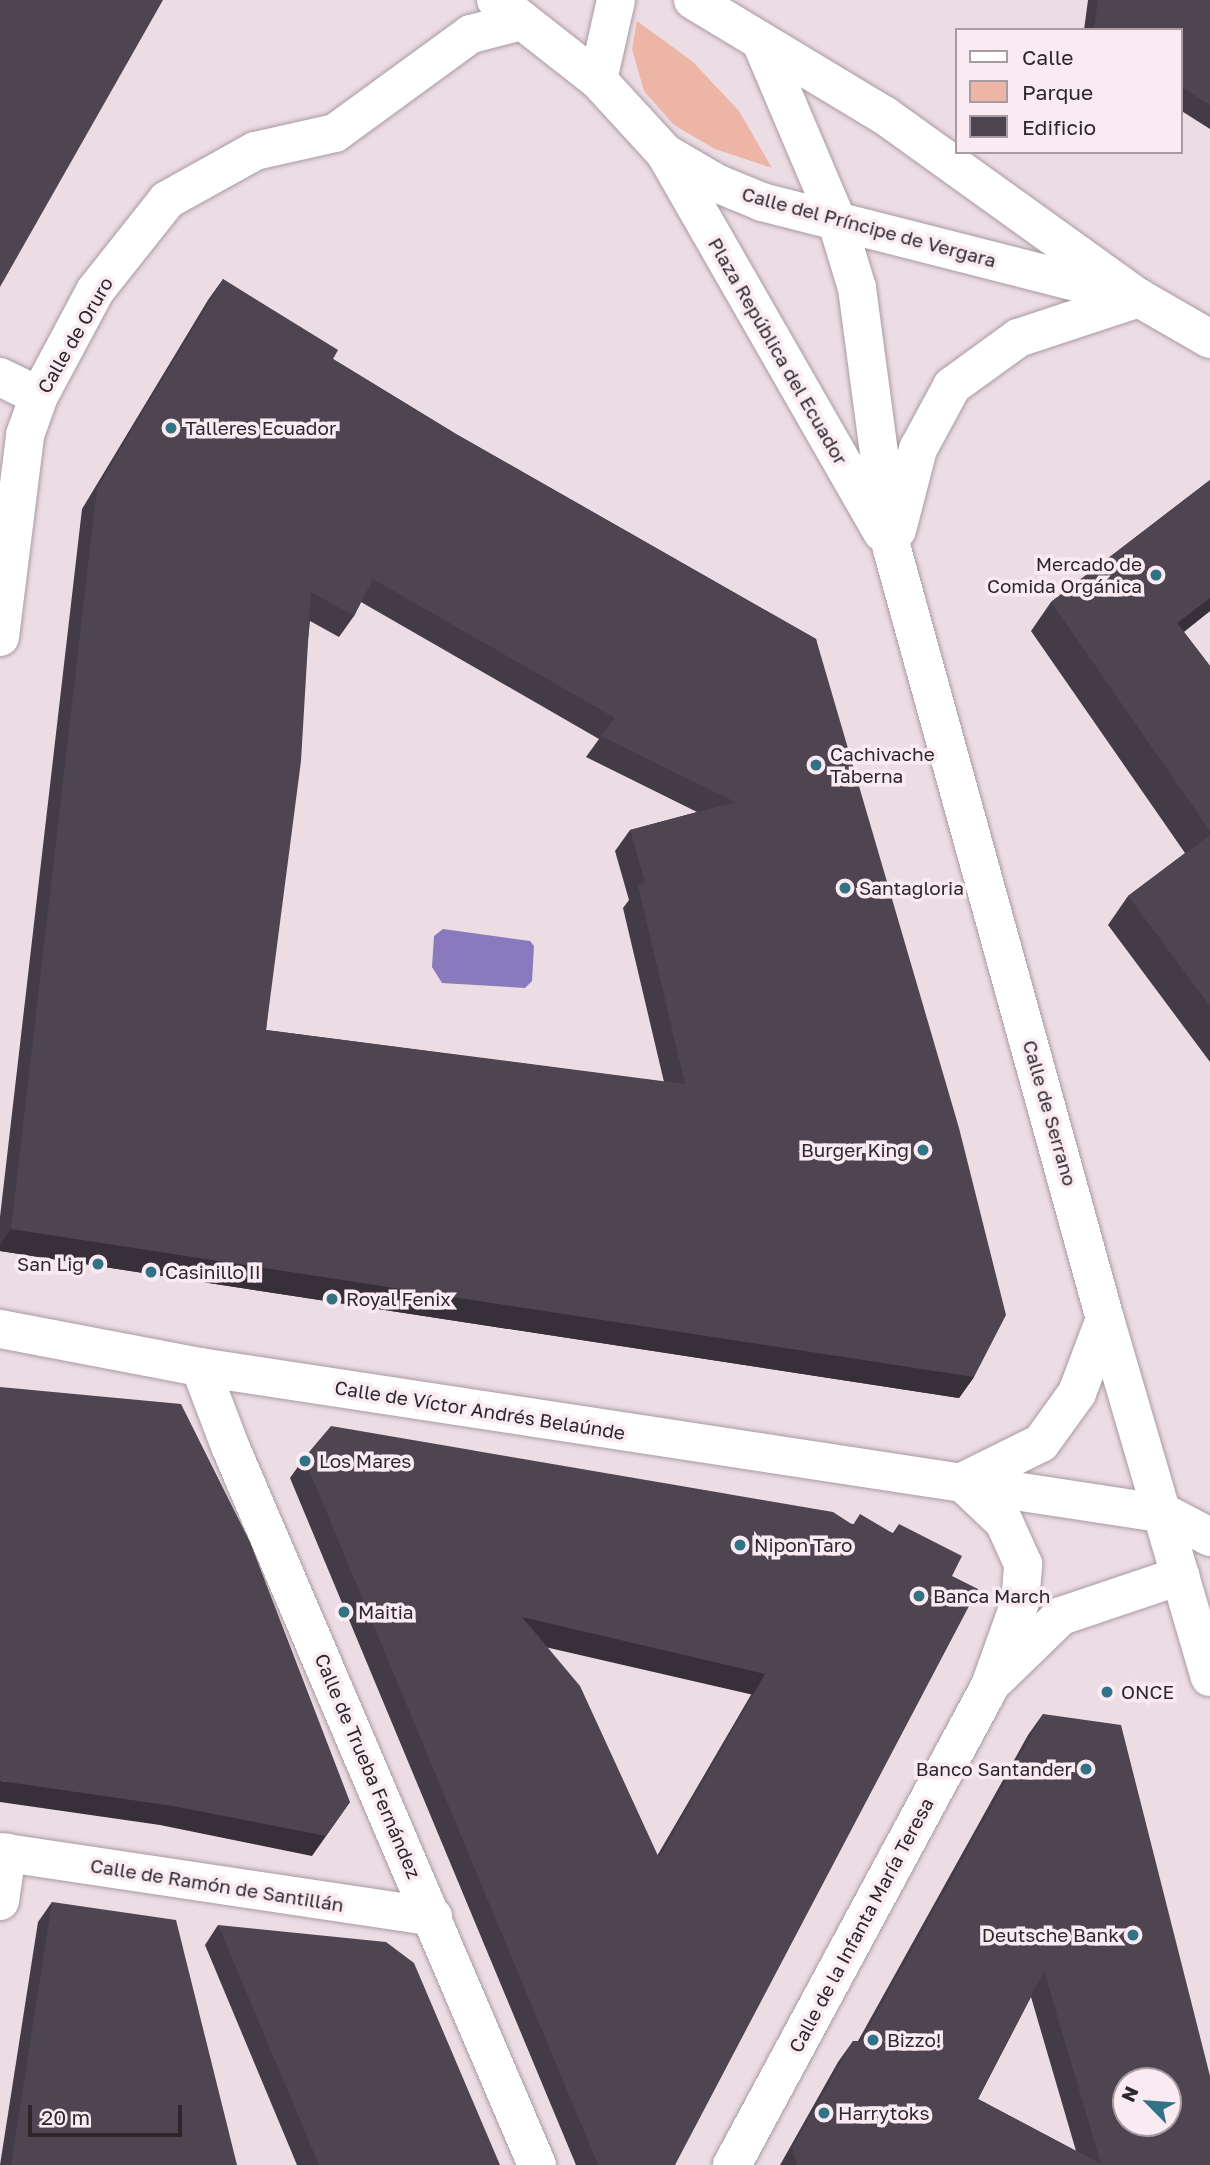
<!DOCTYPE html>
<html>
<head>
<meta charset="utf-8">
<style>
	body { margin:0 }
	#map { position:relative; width:1210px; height:2165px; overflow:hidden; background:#ecdce4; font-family:"Golos Text",sans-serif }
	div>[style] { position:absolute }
	.green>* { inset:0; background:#ecb5a6 }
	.water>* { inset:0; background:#8979bd }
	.roads { filter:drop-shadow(0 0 2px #a99aa2) drop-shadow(0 0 2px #a99aa2) }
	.minor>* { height:38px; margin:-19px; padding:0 19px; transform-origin:19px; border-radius:19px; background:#fff }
	.major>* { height:38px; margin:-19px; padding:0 19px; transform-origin:19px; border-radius:19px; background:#fff }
	.wall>* { inset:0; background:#433b45 }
	.shaded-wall>* { inset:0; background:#373038; transform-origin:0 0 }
	.building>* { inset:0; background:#4e4550 }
	.dots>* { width:19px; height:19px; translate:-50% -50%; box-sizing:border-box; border:4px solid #faeaf2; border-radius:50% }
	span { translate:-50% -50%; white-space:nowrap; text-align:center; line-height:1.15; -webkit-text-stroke:7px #faeaf2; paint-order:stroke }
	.street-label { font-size:19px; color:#2c272a }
	.poi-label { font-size:19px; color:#2c272a }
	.left { translate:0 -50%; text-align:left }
	.right { translate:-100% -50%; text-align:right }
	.legend { position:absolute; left:955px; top:28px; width:228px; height:126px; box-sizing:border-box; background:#faeaf2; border:2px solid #a89ca2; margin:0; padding:9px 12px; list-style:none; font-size:21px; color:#2c272a }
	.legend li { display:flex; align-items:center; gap:14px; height:35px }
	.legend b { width:35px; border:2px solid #a89ca2 }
	.north { position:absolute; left:1112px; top:2067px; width:70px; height:70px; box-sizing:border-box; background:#faeaf2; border:2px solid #a89ca2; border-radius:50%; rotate:295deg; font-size:19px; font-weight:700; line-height:28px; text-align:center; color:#2c272a }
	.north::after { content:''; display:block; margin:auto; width:24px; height:32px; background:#317385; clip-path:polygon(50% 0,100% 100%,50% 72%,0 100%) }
	.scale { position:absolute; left:28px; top:2105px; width:154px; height:32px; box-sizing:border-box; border:4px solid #2c272a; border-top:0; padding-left:9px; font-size:21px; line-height:24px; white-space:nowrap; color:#2c272a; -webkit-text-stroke:5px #faeaf2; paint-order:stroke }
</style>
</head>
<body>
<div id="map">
	<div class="green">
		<i style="clip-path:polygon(637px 21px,693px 62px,739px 111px,772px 168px,715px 149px,674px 125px,644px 91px,632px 49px)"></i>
	</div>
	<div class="water">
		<i style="clip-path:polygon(443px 929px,530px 941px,534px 946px,532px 981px,525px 988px,442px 983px,432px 967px,434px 936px)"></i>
	</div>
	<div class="roads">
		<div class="minor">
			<i style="left:761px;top:42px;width:192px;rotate:67deg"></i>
			<i style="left:836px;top:219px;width:72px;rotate:73.1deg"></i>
			<i style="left:857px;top:288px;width:263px;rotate:82.4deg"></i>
			<i style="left:892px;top:549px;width:799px;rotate:74.54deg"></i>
			<i style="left:1105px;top:1319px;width:373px;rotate:73.7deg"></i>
			<i style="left:598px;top:80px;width:82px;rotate:-77.3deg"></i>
			<i style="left:665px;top:153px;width:437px;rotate:60.2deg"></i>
			<i style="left:0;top:377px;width:43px;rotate:26deg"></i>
			<i style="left:897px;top:530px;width:84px;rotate:-75.5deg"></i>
			<i style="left:918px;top:449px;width:72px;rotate:-61.6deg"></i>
			<i style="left:952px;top:386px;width:82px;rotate:-36deg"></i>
			<i style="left:1018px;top:338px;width:127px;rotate:-18.3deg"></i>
			<i style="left:0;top:637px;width:204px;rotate:-82.9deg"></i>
			<i style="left:25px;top:435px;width:41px;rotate:-70.3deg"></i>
			<i style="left:39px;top:396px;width:119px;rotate:-61.9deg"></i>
			<i style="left:95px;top:291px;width:116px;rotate:-51.6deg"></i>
			<i style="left:167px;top:200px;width:101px;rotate:-29.1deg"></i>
			<i style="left:255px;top:151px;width:82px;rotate:-12.7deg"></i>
			<i style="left:335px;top:133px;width:168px;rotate:-36.1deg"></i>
			<i style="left:471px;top:34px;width:53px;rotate:-14.3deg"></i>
			<i style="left:0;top:1329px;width:204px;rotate:10.8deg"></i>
			<i style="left:200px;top:1367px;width:977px;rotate:8.65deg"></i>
			<i style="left:1166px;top:1514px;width:50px;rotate:27.6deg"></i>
			<i style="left:200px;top:1367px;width:85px;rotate:69.2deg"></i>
			<i style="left:230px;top:1446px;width:782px;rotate:66.88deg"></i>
			<i style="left:962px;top:1482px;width:88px;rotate:-26.3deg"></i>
			<i style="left:1041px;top:1443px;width:62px;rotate:-54.2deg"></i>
			<i style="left:1077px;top:1393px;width:79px;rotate:-69.3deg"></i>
			<i style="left:996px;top:1679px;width:91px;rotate:-44.1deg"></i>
			<i style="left:1061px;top:1616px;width:126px;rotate:-18.6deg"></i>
			<i style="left:0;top:1852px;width:438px;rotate:8.5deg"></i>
			<i style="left:0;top:1901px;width:49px;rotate:-81.7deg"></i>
			<i style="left:732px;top:2165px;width:544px;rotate:-61.69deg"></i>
			<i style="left:990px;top:1686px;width:89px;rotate:-70.3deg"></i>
			<i style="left:1020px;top:1602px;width:38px;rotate:-85deg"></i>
			<i style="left:1023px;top:1564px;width:46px;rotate:-114.3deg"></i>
			<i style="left:1004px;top:1522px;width:58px;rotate:-136.4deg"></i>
		</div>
		<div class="major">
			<i style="left:496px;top:0;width:130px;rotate:38.1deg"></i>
			<i style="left:598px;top:80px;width:99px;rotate:47.5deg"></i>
			<i style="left:665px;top:153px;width:59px;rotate:30.5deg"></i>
			<i style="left:716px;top:183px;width:50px;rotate:22.4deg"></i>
			<i style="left:762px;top:202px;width:389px;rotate:14.3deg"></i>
			<i style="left:693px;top:0;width:223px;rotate:31.1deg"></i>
			<i style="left:884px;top:115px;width:314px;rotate:35.7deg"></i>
			<i style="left:1139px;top:298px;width:82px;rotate:30deg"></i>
		</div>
	</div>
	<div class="wall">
		<i style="clip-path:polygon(1088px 0,1210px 0,1210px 129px,1180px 110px,1180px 30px,1084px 30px)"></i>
		<i style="clip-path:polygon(evenodd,223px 279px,333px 359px,456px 434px,816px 639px,974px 1377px,959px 1398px,0 1251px,0 1217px,82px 509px,208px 300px,223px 279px,361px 602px,599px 739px,586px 757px,697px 812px,630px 830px,615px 851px,629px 900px,623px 908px,664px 1082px,266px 1030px,310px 621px,339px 637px,354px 616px,361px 602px)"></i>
		<i style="clip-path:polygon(1210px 480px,1210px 611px,1184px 632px,1210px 666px,1210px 1062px,1108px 925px,1128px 896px,1185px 853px,1031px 631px,1051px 602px)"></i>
		<i style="clip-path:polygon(evenodd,304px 1458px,853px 1524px,893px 1533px,899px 1524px,675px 2165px,576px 2165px,290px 1478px,304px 1458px,546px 1645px,752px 1693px,657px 1856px,546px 1645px)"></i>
		<i style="clip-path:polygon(evenodd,1043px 1714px,1210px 2165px,780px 2165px,838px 2062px,853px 2041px,858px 2041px,1028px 1735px,1043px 1714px,1031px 1997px,1076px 2151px,978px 2099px,1031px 1997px)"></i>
		<i style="clip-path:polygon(52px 1902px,237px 2165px,0 2165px,38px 1922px)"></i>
		<i style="clip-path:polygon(218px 1925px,500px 2165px,297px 2165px,205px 1945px)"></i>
	</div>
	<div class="shaded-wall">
		<i style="clip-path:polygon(1210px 598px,1210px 611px,1157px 652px,1177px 623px)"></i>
		<i style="clip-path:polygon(11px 1229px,974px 1377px,959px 1398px,0 1251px,0 1245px)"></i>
		<i style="left:522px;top:1617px;width:250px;height:24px;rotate:13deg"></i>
		<i style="clip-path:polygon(0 1781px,350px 1802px,312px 1856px,160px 1825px,0 1802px)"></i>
	</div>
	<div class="building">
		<i style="clip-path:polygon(0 0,163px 0,0 287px)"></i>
		<i style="clip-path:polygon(1098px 0,1210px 0,1210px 105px,1180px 86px,1180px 30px,1094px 30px)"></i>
		<i style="clip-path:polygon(evenodd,223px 279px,338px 350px,333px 359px,456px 434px,816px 639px,959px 1128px,1006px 1315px,974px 1377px,11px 1229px,97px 488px,223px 279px,373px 579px,615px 718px,601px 736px,735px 802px,630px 830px,645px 882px,638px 886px,685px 1084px,266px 1030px,301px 761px,311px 592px,354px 616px,373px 579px)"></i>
		<i style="clip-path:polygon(1210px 480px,1210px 598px,1177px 623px,1210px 666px,1210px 831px,1051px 602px)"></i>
		<i style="clip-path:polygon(1210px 835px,1210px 1006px,1128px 896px)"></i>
		<i style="clip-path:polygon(0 1387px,181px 1404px,250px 1542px,350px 1802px,326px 1836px,173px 1806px,0 1781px)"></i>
		<i style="clip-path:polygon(evenodd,331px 1426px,833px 1512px,853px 1525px,860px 1514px,894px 1534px,899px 1524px,962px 1556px,952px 1576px,978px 1589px,675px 2165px,598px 2165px,304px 1458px,331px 1426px,522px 1617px,765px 1674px,659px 1858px,580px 1686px,522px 1617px)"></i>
		<i style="clip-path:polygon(evenodd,1043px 1714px,1121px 1725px,1210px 2076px,1210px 2165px,797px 2165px,792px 2148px,853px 2041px,861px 2041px,1043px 1714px,1044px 1971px,1101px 2164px,978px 2099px,1044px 1971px,1043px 1714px,1126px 2081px,1168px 2081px,1168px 2123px,1126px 2123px,1126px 2081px)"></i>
		<i style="clip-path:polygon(52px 1902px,176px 1920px,237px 2165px,11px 2165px)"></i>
		<i style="clip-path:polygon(218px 1925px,386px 1942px,414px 1963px,500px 2165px,319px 2165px)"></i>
	</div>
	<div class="dots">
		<i style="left:171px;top:428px;background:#317385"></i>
		<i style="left:1156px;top:575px;background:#317385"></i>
		<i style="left:816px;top:765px;background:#317385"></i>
		<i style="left:845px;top:888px;background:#317385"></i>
		<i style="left:923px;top:1150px;background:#317385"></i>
		<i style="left:98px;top:1264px;background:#317385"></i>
		<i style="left:151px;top:1272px;background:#317385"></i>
		<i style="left:332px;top:1299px;background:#317385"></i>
		<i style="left:305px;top:1461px;background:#317385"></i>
		<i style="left:740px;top:1545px;background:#317385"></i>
		<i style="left:919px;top:1596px;background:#317385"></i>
		<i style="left:344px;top:1612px;background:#317385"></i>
		<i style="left:1107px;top:1692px;background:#317385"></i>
		<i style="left:1086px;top:1769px;background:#317385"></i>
		<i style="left:1133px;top:1935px;background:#317385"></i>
		<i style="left:873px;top:2040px;background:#317385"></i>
		<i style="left:824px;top:2113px;background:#317385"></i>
	</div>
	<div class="street-label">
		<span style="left:869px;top:227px;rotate:15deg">Calle del Príncipe de Vergara</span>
		<span style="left:75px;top:335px;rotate:-60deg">Calle de Oruro</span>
		<span style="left:778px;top:351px;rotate:60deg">Plaza República del Ecuador</span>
		<span style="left:1050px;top:1113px;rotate:74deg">Calle de Serrano</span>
		<span style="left:480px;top:1410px;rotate:9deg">Calle de Víctor Andrés Belaúnde</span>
		<span style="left:368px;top:1766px;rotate:67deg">Calle de Trueba Fernández</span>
		<span style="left:217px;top:1885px;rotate:9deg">Calle de Ramón de Santillán</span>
		<span style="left:861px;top:1925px;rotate:-62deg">Calle de la Infanta María Teresa</span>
	</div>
	<div class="poi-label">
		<span class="left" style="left:185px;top:428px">Talleres Ecuador</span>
		<span class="right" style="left:1142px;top:575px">Mercado de<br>Comida Orgánica</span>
		<span class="left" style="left:830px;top:765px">Cachivache<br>Taberna</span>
		<span class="left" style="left:859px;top:888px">Santagloria</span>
		<span class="right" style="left:909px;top:1150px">Burger King</span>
		<span class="right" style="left:84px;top:1264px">San Lig</span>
		<span class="left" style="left:165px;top:1272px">Casinillo II</span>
		<span class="left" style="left:346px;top:1299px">Royal Fenix</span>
		<span class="left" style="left:319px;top:1461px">Los Mares</span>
		<span class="left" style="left:754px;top:1545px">Nipon Taro</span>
		<span class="left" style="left:933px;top:1596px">Banca March</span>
		<span class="left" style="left:358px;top:1612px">Maitia</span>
		<span class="left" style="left:1121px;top:1692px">ONCE</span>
		<span class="right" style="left:1072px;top:1769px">Banco Santander</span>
		<span class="right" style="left:1119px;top:1935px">Deutsche Bank</span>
		<span class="left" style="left:887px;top:2040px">Bizzo!</span>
		<span class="left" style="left:838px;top:2113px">Harrytoks</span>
	</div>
	<ul class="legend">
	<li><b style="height:9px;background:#fff"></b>Calle</li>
	<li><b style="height:19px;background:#ecb5a6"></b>Parque</li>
	<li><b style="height:19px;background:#4e4550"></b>Edificio</li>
	</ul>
	<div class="north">N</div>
	<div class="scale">20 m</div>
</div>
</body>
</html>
